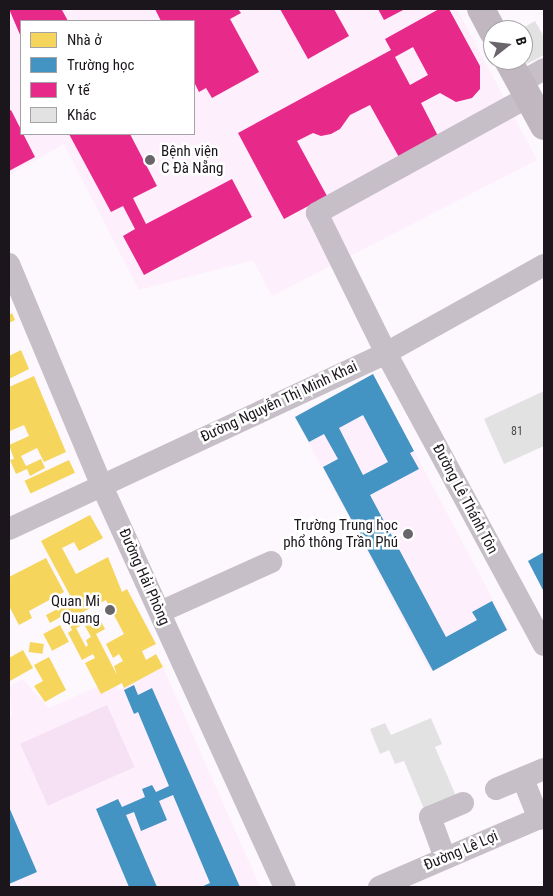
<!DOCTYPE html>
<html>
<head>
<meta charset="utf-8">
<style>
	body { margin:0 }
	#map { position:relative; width:553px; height:896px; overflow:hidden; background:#fdf8fd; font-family:"Roboto Condensed",sans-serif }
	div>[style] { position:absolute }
	.built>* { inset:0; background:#fdeffc; transform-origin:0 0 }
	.green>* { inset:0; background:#f6e1f4; transform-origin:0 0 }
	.homes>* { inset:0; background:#f6d55c; transform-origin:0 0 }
	.schools>* { inset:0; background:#4393c3 }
	.health>* { inset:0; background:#e7298a }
	.building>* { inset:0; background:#e2e2e3 }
	.minor>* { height:22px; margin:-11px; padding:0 11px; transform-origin:11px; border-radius:11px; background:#c7bfc7 }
	.major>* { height:28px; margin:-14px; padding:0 14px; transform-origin:14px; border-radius:14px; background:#c1b7c0 }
	.dots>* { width:14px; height:14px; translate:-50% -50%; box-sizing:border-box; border:2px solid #fff; border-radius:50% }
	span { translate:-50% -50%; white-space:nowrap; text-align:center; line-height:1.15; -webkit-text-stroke:5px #fff; paint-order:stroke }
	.number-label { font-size:12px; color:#4f4b4f }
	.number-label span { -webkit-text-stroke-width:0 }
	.poi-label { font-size:15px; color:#1b161b }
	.left { translate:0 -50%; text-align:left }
	.right { translate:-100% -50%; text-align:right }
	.street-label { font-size:15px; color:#1b161b }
	.frame { position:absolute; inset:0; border:10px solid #1b161b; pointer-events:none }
	.legend { position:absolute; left:20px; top:20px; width:175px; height:115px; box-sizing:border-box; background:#fff; border:1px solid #a4a2a4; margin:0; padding:6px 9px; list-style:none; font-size:15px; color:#1b161b }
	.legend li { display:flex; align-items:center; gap:10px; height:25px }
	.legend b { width:25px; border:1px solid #a4a2a4 }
	.north { position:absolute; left:483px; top:20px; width:50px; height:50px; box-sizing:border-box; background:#fff; border:1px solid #a4a2a4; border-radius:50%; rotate:74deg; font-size:14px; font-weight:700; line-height:20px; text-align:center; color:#1b161b }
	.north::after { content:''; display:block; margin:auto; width:18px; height:22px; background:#6a656a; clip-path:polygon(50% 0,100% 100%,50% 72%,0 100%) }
</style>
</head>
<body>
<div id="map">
	<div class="built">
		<i style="clip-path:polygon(evenodd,9px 9px,457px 9px,537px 160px,272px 296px,253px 260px,139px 290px,64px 144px,9px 175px,9px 9px,21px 21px,194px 21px,194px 134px,21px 134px,21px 21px)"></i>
		<i style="left:373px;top:374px;width:289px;height:89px;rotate:62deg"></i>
		<i style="clip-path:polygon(163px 667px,260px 887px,9px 887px,9px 718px,12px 716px,9px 687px,22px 679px,49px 708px,113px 680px,118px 690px)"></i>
	</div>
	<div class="green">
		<i style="left:107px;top:705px;width:68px;height:95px;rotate:66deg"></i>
	</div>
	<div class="homes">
		<i style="clip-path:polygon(12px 313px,15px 320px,9px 323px,9px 315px)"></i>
		<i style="clip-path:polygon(21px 350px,29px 369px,9px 379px,9px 356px)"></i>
		<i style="clip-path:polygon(34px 376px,66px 452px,44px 462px,37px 448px,21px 456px,26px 466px,41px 459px,45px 468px,30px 476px,27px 469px,16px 474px,10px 460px,14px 459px,9px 445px,29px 436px,24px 425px,10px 431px,9px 428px,9px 387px)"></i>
		<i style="left:69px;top:460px;width:14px;height:49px;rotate:65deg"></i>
		<i style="clip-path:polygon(evenodd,90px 515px,103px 538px,79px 551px,74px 542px,62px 548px,76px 574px,108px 557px,122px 592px,127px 589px,156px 644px,142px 651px,146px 660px,156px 654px,163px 667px,124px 688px,122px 683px,101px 694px,85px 663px,95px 658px,93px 654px,82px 660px,68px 633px,72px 630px,64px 615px,50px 623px,46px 615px,73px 601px,41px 541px,90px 515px,106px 600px,124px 634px,106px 644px,113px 658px,119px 654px,123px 661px,114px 666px,117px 675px,96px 634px,105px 629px,96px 612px,82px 619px,79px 614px,106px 600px,90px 515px,84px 624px,91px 637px,86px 640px,88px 645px,86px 647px,76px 628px,84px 624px)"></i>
		<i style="clip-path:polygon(46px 558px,64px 592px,29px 611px,32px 618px,19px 625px,9px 606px,9px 577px)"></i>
		<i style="left:60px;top:625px;width:19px;height:19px;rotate:62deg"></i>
		<i style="left:30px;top:642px;width:14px;height:10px;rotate:8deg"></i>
		<i style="clip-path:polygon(23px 650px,33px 668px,10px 681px,9px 658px)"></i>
		<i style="clip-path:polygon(49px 657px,66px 690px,45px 702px,34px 686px,43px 681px,34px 665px)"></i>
	</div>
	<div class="schools">
		<i style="clip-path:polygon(evenodd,373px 374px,414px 451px,410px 453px,419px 469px,370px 495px,446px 637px,477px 620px,472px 612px,492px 601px,507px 630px,433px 671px,323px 467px,338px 459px,324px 434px,309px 442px,295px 417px,373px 374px,363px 415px,388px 462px,363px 475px,339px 428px,363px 415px)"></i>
		<i style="clip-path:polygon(544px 552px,544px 592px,528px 561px)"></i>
		<i style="clip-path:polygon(134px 685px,138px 695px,152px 688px,240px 887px,201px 887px,210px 883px,173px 795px,159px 801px,167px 820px,141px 831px,134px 812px,126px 815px,157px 887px,129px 887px,96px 809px,118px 799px,122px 807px,145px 797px,142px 789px,152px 785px,156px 792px,169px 786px,138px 712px,134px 714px,124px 690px)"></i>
		<i style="clip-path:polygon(9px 807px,37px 872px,9px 884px)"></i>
	</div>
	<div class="health">
		<i style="clip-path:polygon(9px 9px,65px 9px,62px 10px,68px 21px,21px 21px,21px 37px)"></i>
		<i style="clip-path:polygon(155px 9px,238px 9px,241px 13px,230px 19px,259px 72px,212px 98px,206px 88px,199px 92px,194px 82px,194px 21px,161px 21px)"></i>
		<i style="clip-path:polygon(280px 9px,334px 9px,349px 36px,308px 59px)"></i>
		<i style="clip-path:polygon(378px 9px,405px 9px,384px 20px)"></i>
		<i style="clip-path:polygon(evenodd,439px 9px,449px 9px,480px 66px,480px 89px,472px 98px,456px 102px,440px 93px,421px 103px,439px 138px,400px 159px,370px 105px,350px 115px,340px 129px,331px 134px,321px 136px,313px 133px,297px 141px,327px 196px,284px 219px,238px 133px,391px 50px,385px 39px,439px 9px,413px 47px,428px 75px,410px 85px,395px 57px,413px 47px)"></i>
		<i style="clip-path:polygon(11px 110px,35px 157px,9px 171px,9px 111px)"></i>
		<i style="clip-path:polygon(69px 134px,130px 134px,157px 186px,133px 198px,146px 224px,232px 179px,252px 217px,144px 275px,123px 236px,135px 229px,123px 206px,111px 212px)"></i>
	</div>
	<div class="building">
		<i style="clip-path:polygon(535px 21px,544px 37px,544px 55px,527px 64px,523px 56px,523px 30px,519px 30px)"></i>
		<i style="clip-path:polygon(544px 391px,544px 446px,504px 464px,484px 419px)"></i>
		<i style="clip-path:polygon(431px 718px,442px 744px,435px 747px,459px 803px,427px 816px,404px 761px,395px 764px,389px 750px,380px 754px,370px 729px,385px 723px,391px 735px)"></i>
	</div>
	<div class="minor">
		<i style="left:520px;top:83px;width:28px;rotate:-30deg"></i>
		<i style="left:528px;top:97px;width:241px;rotate:151.2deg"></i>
		<i style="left:317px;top:213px;width:156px;rotate:63.8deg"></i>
		<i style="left:386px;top:353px;width:332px;rotate:61.6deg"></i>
		<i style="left:9px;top:264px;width:238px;rotate:67.3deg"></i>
		<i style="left:101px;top:484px;width:443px;rotate:65.5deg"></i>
		<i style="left:9px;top:529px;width:416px;rotate:-25deg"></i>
		<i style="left:386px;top:353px;width:181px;rotate:-29.1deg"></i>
		<i style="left:160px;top:612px;width:122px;rotate:-24.2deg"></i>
		<i style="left:523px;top:779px;width:43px;rotate:68.2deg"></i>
		<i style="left:496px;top:789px;width:52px;rotate:-22.6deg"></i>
		<i style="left:445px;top:858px;width:44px;rotate:-110.1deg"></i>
		<i style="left:430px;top:817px;width:36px;rotate:-23deg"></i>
		<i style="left:379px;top:887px;width:180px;rotate:-23.3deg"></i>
	</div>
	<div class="major">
		<i style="left:481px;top:9px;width:26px;rotate:62deg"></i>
		<i style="left:508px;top:60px;width:75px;rotate:61.4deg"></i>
	</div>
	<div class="dots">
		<i style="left:150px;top:160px;background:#6a656a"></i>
		<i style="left:408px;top:534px;background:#6a656a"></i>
		<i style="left:110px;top:610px;background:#6a656a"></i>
	</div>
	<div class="number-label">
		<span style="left:517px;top:432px">81</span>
	</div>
	<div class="poi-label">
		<span class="left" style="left:161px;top:160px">Bệnh viện<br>C Đà Nẵng</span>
		<span class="right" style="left:398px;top:534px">Trường Trung học<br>phổ thông Trần Phú</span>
		<span class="right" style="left:100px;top:610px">Quan Mi<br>Quang</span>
	</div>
	<div class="street-label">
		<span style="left:279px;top:402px;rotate:-25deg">Đường Nguyễn Thị Minh Khai</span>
		<span style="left:465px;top:499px;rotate:62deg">Đường Lê Thánh Tôn</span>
		<span style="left:144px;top:577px;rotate:66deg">Đường Hải Phòng</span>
		<span style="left:461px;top:851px;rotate:-23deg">Đường Lê Lợi</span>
	</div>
	<div class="frame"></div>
	<ul class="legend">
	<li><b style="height:14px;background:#f6d55c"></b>Nhà ở</li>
	<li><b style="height:14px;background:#4393c3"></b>Trường học</li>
	<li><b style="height:14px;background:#e7298a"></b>Y tế</li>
	<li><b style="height:14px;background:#e2e2e3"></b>Khác</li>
	</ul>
	<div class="north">B</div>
</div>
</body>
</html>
